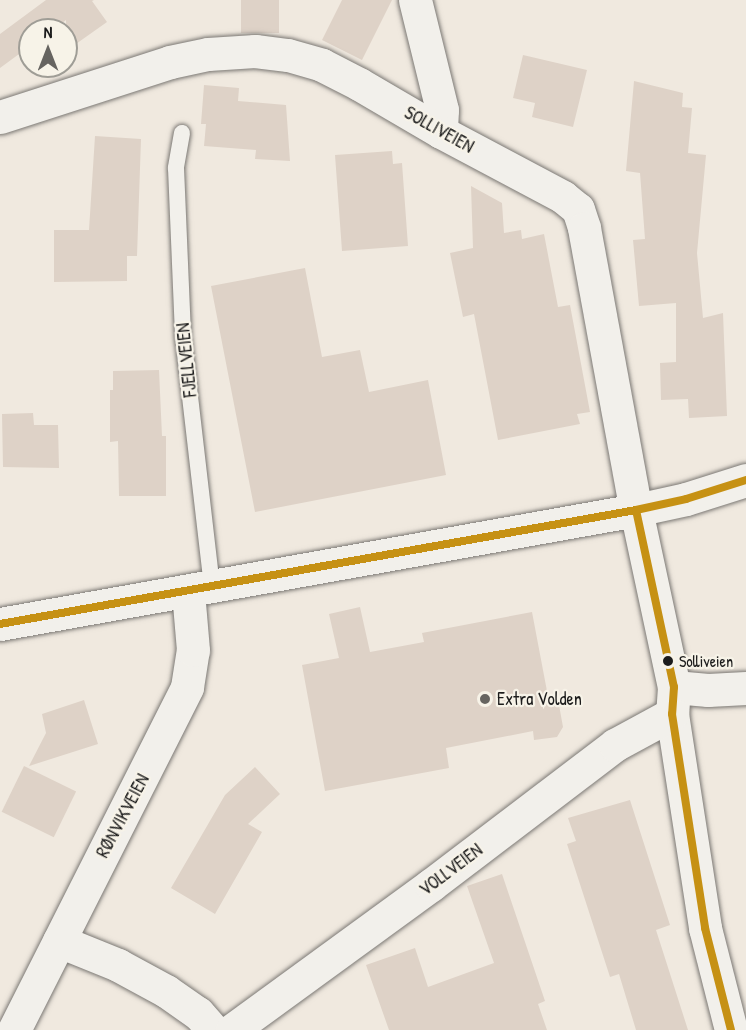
<!DOCTYPE html>
<html>
<head>
<meta charset="utf-8">
<style>
	body { margin:0 }
	#map { position:relative; width:746px; height:1030px; overflow:hidden; background:#f0e9df; font-family:"Patrick Hand",sans-serif }
	div>[style] { position:absolute }
	.building>* { inset:0; background:#ded2c7; transform-origin:0 0 }
	.roads { filter:drop-shadow(0 0 2px #7b7874) drop-shadow(0 0 2px #7b7874) }
	.service>* { height:16px; margin:-8px; padding:0 8px; transform-origin:8px; border-radius:8px; background:#f2f0eb }
	.minor>* { height:33px; margin:-16.5px; padding:0 16.5px; transform-origin:16.5px; border-radius:16.5px; background:#f2f0eb }
	.bus-1>* { height:8px; margin:-4px; padding:0 4px; transform-origin:4px; border-radius:4px; background:#c69114 }
	.dots>* { width:16px; height:16px; translate:-50% -50%; box-sizing:border-box; border:3px solid #f7f3e8; border-radius:50% }
	span { translate:-50% -50%; white-space:nowrap; text-align:center; line-height:1.15; -webkit-text-stroke:4.5px #f7f3e8; paint-order:stroke }
	.bus-label { font-size:16px; color:#1c1c1c }
	.left { translate:0 -50%; text-align:left }
	.street-label { font-size:18px; color:#1c1c1c }
	.poi-label { font-size:18px; color:#1c1c1c }
	.north { position:absolute; left:18px; top:18px; width:60px; height:60px; box-sizing:border-box; background:#f7f3e8; border:2px solid #9f9d96; border-radius:50%; rotate:0deg; font-size:16px; font-weight:700; line-height:24px; text-align:center; color:#1c1c1c }
	.north::after { content:''; display:block; margin:auto; width:21px; height:27px; background:#666460; clip-path:polygon(50% 0,100% 100%,50% 72%,0 100%) }
</style>
</head>
<body>
<div id="map">
	<div class="building">
		<i style="clip-path:polygon(46px 0,94px 0,92px 1px,107px 22px,66px 51px,66px 20px,53px 30px,30px 30px,30px 46px,0 68px,0 34px)"></i>
		<i style="left:241px;top:0;width:38px;height:33px"></i>
		<i style="clip-path:polygon(342px 0,392px 0,362px 60px,322px 40px)"></i>
		<i style="clip-path:polygon(523px 55px,587px 70px,573px 127px,532px 117px,535px 103px,513px 98px)"></i>
		<i style="clip-path:polygon(634px 81px,683px 93px,682px 107px,692px 108px,688px 153px,706px 155px,697px 253px,703px 318px,723px 313px,727px 416px,689px 418px,688px 399px,661px 400px,660px 363px,676px 362px,676px 303px,639px 306px,633px 240px,645px 239px,640px 173px,626px 171px)"></i>
		<i style="clip-path:polygon(204px 85px,239px 88px,238px 101px,286px 105px,290px 161px,255px 159px,256px 150px,204px 146px,206px 124px,201px 124px)"></i>
		<i style="clip-path:polygon(95px 136px,141px 139px,137px 256px,127px 256px,127px 281px,54px 282px,54px 230px,89px 230px)"></i>
		<i style="clip-path:polygon(392px 151px,393px 164px,402px 163px,408px 246px,342px 251px,335px 155px)"></i>
		<i style="clip-path:polygon(471px 186px,502px 203px,504px 233px,521px 230px,522px 239px,544px 234px,558px 307px,570px 305px,590px 412px,577px 414px,580px 424px,498px 440px,474px 314px,463px 317px,450px 253px,473px 248px)"></i>
		<i style="clip-path:polygon(305px 268px,322px 357px,360px 350px,369px 392px,428px 380px,446px 475px,255px 512px,211px 286px)"></i>
		<i style="clip-path:polygon(159px 370px,162px 436px,166px 436px,166px 496px,119px 496px,118px 441px,110px 442px,110px 390px,113px 390px,113px 371px)"></i>
		<i style="clip-path:polygon(33px 413px,34px 425px,58px 425px,59px 468px,3px 467px,2px 414px)"></i>
		<i style="clip-path:polygon(360px 607px,370px 652px,424px 642px,422px 633px,532px 612px,550px 707px,559px 705px,563px 727px,557px 737px,534px 740px,533px 731px,446px 748px,449px 768px,325px 791px,302px 665px,339px 658px,329px 614px)"></i>
		<i style="clip-path:polygon(84px 700px,98px 744px,29px 766px,46px 733px,42px 714px)"></i>
		<i style="left:24px;top:766px;width:58px;height:51px;rotate:26deg"></i>
		<i style="clip-path:polygon(255px 767px,280px 794px,248px 824px,262px 832px,215px 914px,171px 888px,225px 795px)"></i>
		<i style="clip-path:polygon(630px 800px,670px 925px,656px 930px,688px 1030px,636px 1030px,619px 974px,610px 977px,567px 844px,576px 841px,568px 818px)"></i>
		<i style="clip-path:polygon(502px 874px,545px 1001px,538px 1004px,547px 1030px,389px 1030px,366px 965px,415px 948px,428px 987px,494px 963px,467px 886px)"></i>
	</div>
	<div class="roads">
		<div class="service">
			<i style="left:182px;top:133px;width:36px;rotate:100deg"></i>
			<i style="left:176px;top:168px;width:168px;rotate:87.6deg"></i>
			<i style="left:183px;top:336px;width:253px;rotate:83.4deg"></i>
		</div>
		<div class="minor">
			<i style="left:415px;top:0;width:113px;rotate:76.2deg"></i>
			<i style="left:442px;top:110px;width:22px;rotate:93deg"></i>
			<i style="left:0;top:117px;width:179px;rotate:-17.9deg"></i>
			<i style="left:170px;top:62px;width:39px;rotate:-12deg"></i>
			<i style="left:208px;top:54px;width:47px;rotate:-3.7deg"></i>
			<i style="left:255px;top:51px;width:33px;rotate:7deg"></i>
			<i style="left:288px;top:55px;width:35px;rotate:16deg"></i>
			<i style="left:322px;top:65px;width:42px;rotate:27.2deg"></i>
			<i style="left:359px;top:84px;width:95px;rotate:30.3deg"></i>
			<i style="left:441px;top:132px;width:138px;rotate:28deg"></i>
			<i style="left:563px;top:197px;width:19px;rotate:39deg"></i>
			<i style="left:578px;top:209px;width:20px;rotate:72deg"></i>
			<i style="left:584px;top:228px;width:287px;rotate:79.6deg"></i>
			<i style="left:636px;top:510px;width:181px;rotate:77.9deg"></i>
			<i style="left:674px;top:687px;width:27px;rotate:94deg"></i>
			<i style="left:672px;top:714px;width:217px;rotate:81.2deg"></i>
			<i style="left:705px;top:928px;width:105px;rotate:75.7deg"></i>
			<i style="left:0;top:624px;width:646px;rotate:-10.16deg"></i>
			<i style="left:636px;top:510px;width:51px;rotate:-12.4deg"></i>
			<i style="left:686px;top:499px;width:63px;rotate:-17.6deg"></i>
			<i style="left:674px;top:687px;width:34px;rotate:5deg"></i>
			<i style="left:708px;top:690px;width:38px;rotate:-3deg"></i>
			<i style="left:59px;top:941px;width:64px;rotate:22.1deg"></i>
			<i style="left:118px;top:965px;width:55px;rotate:28.4deg"></i>
			<i style="left:166px;top:991px;width:39px;rotate:35deg"></i>
			<i style="left:198px;top:1013px;width:23px;rotate:49deg"></i>
			<i style="left:14px;top:1030px;width:384px;rotate:-63.2deg"></i>
			<i style="left:187px;top:687px;width:37px;rotate:-81deg"></i>
			<i style="left:193px;top:650px;width:58px;rotate:-94.9deg"></i>
			<i style="left:232px;top:1030px;width:246px;rotate:-36.1deg"></i>
			<i style="left:431px;top:885px;width:231px;rotate:-37.3deg"></i>
			<i style="left:615px;top:745px;width:65px;rotate:-28.5deg"></i>
		</div>
	</div>
	<div class="bus-1">
		<i style="left:636px;top:510px;width:181px;rotate:77.9deg"></i>
		<i style="left:674px;top:687px;width:27px;rotate:94deg"></i>
		<i style="left:672px;top:714px;width:217px;rotate:81.2deg"></i>
		<i style="left:705px;top:928px;width:105px;rotate:75.7deg"></i>
		<i style="left:0;top:624px;width:646px;rotate:-10.16deg"></i>
		<i style="left:636px;top:510px;width:51px;rotate:-12.4deg"></i>
		<i style="left:686px;top:499px;width:63px;rotate:-17.6deg"></i>
	</div>
	<div class="dots">
		<i style="left:668px;top:661px;background:#1c1c1c"></i>
		<i style="left:485px;top:699px;background:#666460"></i>
	</div>
	<div class="bus-label">
		<span class="left" style="left:679px;top:661px">Solliveien</span>
	</div>
	<div class="street-label">
		<span style="left:439px;top:130px;rotate:29deg">SOLLIVEIEN</span>
		<span style="left:187px;top:360px;rotate:-96deg">FJELLVEIEN</span>
		<span style="left:123px;top:816px;rotate:-62deg">RØNVIKVEIEN</span>
		<span style="left:451px;top:870px;rotate:-37deg">VOLLVEIEN</span>
	</div>
	<div class="poi-label">
		<span class="left" style="left:497px;top:699px">Extra Volden</span>
	</div>
	<div class="north">N</div>
</div>
</body>
</html>
